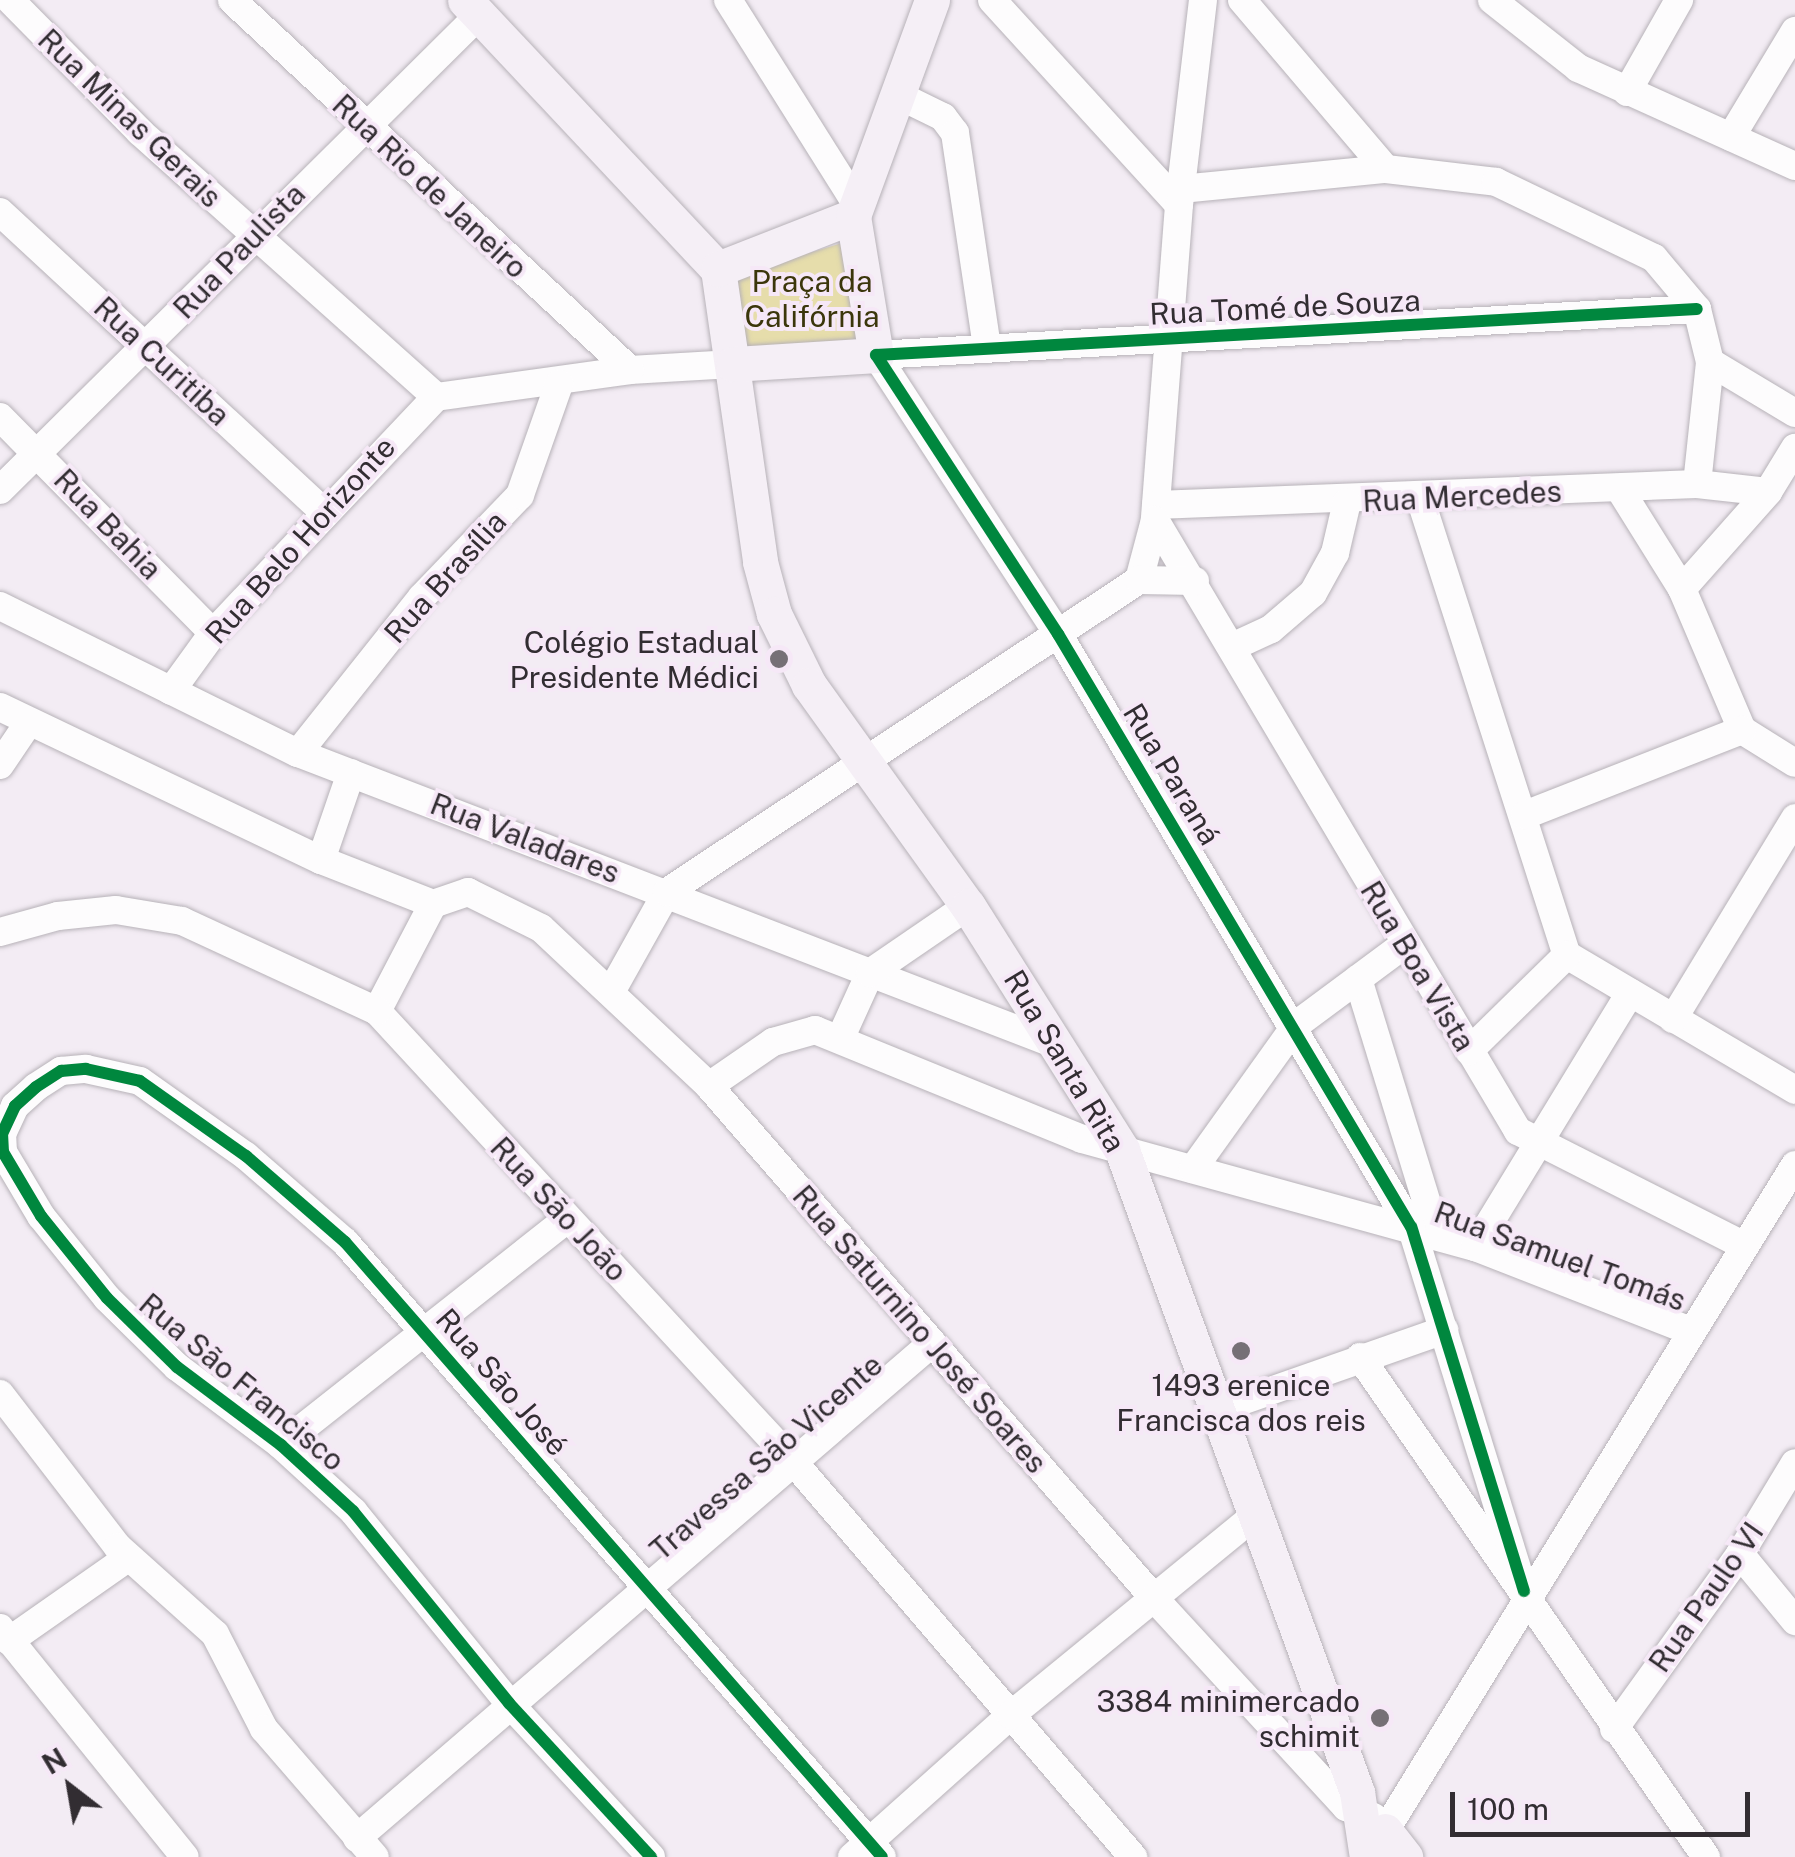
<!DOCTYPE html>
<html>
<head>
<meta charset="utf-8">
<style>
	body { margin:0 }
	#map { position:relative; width:1795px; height:1857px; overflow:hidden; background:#f3ecf4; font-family:"Public Sans",sans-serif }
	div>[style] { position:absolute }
	.green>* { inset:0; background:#e6ddab }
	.roads { filter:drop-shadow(0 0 2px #b7b2b8) drop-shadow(0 0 2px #b7b2b8) }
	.minor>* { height:28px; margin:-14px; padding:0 14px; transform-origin:14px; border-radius:14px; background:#fdfcfd }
	.major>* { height:35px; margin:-17.5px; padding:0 17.5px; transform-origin:17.5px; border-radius:17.5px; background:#f5eff6 }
	.cycleway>* { height:12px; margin:-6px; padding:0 6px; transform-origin:6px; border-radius:6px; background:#00873e }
	.dots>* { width:28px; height:28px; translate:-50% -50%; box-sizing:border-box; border:5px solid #f6e8f7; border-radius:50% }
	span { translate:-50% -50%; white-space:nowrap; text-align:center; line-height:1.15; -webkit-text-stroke:8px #f6e8f7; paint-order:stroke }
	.street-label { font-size:30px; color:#322d32 }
	.park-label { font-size:30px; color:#3b360b }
	.poi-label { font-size:30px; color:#322d32 }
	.right { translate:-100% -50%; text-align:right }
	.north { position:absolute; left:20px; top:1737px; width:100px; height:100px; -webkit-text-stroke:8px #f6e8f7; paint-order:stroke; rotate:329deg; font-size:28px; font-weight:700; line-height:40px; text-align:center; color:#322d32 }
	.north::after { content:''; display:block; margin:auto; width:35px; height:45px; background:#322d32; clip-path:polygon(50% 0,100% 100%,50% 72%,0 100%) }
	.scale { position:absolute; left:1450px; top:1792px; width:300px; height:45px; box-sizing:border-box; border:5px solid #322d32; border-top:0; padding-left:12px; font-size:30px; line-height:35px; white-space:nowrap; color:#322d32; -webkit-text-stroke:8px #f6e8f7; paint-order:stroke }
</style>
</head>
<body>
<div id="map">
	<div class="green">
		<i style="clip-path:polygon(852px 240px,865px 340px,747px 350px,736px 275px)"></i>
	</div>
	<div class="roads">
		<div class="minor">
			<i style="left:10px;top:0;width:185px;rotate:45.4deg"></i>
			<i style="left:140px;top:132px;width:397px;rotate:41.8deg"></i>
			<i style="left:436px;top:397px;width:196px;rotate:-7.9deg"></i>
			<i style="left:630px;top:370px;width:103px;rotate:-3.3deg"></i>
			<i style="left:232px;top:0;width:543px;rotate:42.91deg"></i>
			<i style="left:728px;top:0;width:240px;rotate:57.8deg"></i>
			<i style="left:992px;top:0;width:277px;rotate:47.6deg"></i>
			<i style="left:1203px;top:0;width:206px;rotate:96.7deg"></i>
			<i style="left:1179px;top:205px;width:316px;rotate:94.4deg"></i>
			<i style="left:1155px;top:520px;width:711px;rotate:59.29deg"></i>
			<i style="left:1518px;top:1131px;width:252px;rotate:26.9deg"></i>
			<i style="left:1242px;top:0;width:222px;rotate:49.6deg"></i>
			<i style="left:1492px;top:0;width:110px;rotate:38.3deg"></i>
			<i style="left:1578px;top:68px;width:238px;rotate:24.3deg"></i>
			<i style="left:1627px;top:92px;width:106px;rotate:-60.5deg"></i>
			<i style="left:898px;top:95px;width:50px;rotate:26.1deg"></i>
			<i style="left:943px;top:117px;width:20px;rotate:53deg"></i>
			<i style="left:955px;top:133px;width:217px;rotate:81.5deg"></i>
			<i style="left:1731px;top:137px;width:124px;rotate:-58.9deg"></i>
			<i style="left:1181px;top:189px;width:206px;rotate:-5.6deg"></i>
			<i style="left:1386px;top:169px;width:111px;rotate:6.7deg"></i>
			<i style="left:1496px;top:182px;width:175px;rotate:25.7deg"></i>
			<i style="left:1654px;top:258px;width:67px;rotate:49.9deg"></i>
			<i style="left:1697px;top:309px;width:55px;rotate:76.2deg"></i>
			<i style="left:1710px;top:362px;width:99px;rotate:31deg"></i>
			<i style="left:0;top:212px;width:440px;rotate:42.8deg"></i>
			<i style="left:0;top:417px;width:303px;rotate:45.4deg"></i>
			<i style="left:1697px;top:484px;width:123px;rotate:-83.9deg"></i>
			<i style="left:1619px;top:488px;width:119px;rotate:58deg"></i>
			<i style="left:1682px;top:589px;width:153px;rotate:66.9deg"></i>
			<i style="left:1742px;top:730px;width:62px;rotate:31.9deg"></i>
			<i style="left:0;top:490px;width:676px;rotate:-44.76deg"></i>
			<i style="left:1420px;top:498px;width:480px;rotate:72.2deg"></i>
			<i style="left:1567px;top:955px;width:265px;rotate:30.6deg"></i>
			<i style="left:1156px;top:505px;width:541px;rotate:-2.22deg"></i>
			<i style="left:1697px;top:484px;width:71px;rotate:6.4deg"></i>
			<i style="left:1139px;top:580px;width:62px;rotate:-75.1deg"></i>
			<i style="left:1682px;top:589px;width:130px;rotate:-48.4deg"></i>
			<i style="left:1768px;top:492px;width:52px;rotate:-58.5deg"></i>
			<i style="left:0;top:606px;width:332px;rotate:26.3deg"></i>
			<i style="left:298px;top:753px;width:816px;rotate:21.03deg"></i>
			<i style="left:1232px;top:647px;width:43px;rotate:-24.8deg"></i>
			<i style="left:1271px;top:629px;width:55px;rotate:-40.6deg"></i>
			<i style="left:1313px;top:593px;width:46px;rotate:-61.2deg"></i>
			<i style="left:1335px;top:553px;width:52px;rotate:-76.8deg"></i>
			<i style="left:171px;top:691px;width:72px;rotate:-54.1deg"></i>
			<i style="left:213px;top:633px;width:325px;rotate:-46.6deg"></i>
			<i style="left:0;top:707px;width:356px;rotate:25.5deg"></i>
			<i style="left:321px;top:860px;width:120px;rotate:21.4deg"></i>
			<i style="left:433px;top:904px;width:121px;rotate:117.6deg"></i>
			<i style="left:377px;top:1011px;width:619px;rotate:47.29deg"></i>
			<i style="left:797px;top:1466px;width:516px;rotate:49.33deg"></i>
			<i style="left:298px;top:753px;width:199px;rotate:-51.5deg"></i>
			<i style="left:422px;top:597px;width:141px;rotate:-46.1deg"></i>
			<i style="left:520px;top:495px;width:118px;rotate:-70.6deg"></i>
			<i style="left:0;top:765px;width:48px;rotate:-56deg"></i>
			<i style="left:1525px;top:815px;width:233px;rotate:-21.4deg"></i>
			<i style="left:321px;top:860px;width:92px;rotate:-71deg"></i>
			<i style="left:433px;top:904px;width:37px;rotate:-19deg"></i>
			<i style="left:468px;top:892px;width:81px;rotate:26.3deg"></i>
			<i style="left:541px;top:928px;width:231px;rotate:43.2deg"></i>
			<i style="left:709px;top:1086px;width:677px;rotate:49.01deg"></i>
			<i style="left:1153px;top:1597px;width:285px;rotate:47.4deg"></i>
			<i style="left:1346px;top:1807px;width:29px;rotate:20deg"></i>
			<i style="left:0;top:932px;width:60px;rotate:-15.4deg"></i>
			<i style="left:58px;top:916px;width:58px;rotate:-5.9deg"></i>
			<i style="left:116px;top:910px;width:67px;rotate:9.5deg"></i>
			<i style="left:182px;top:921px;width:215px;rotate:24.8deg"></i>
			<i style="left:1358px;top:979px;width:268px;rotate:72.9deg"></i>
			<i style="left:611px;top:992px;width:115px;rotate:-60.8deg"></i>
			<i style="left:667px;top:892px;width:566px;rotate:-33.47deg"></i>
			<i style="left:1139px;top:580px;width:56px;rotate:1deg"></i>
			<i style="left:1673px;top:1019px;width:235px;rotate:-58.7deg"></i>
			<i style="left:841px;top:1037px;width:70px;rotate:-65.6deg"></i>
			<i style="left:870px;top:973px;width:119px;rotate:-34.4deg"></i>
			<i style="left:1469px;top:1051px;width:137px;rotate:-44.4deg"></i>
			<i style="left:709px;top:1086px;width:78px;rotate:-34.5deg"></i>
			<i style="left:773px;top:1042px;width:44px;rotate:-15.9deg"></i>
			<i style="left:815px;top:1030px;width:288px;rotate:22.2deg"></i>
			<i style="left:1082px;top:1139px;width:408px;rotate:15.4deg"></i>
			<i style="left:1475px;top:1247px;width:231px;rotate:21.3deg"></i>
			<i style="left:1193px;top:1169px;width:177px;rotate:-54.4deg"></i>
			<i style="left:1296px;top:1025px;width:136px;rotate:-36.6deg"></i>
			<i style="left:1475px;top:1247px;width:298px;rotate:-58.6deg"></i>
			<i style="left:1360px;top:1357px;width:608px;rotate:55.32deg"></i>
			<i style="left:0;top:1394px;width:193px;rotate:52.4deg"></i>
			<i style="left:118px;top:1547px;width:130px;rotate:41.9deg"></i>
			<i style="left:215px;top:1634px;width:107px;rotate:62.7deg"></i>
			<i style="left:264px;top:1729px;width:169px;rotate:49.1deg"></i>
			<i style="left:1216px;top:1410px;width:242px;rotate:-19.3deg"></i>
			<i style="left:281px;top:1445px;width:365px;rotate:-38.3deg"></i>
			<i style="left:1740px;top:1554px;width:87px;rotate:50.6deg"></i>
			<i style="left:1524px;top:1591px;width:381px;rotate:-107.2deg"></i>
			<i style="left:1411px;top:1227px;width:690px;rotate:-120.76deg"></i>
			<i style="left:1058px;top:634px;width:333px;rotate:-123.1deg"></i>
			<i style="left:876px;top:355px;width:822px;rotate:-3.21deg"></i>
			<i style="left:0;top:1628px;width:294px;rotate:51.1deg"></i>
			<i style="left:9px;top:1641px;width:146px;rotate:-35deg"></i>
			<i style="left:1614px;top:1729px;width:216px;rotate:-54.2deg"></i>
			<i style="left:1740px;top:1554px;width:106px;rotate:-58.9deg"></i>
			<i style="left:357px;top:1838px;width:759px;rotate:-40.72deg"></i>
			<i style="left:1374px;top:1849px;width:803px;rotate:-58.39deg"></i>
			<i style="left:651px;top:1857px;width:209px;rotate:-132.7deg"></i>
			<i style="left:509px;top:1703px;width:247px;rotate:-129.1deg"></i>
			<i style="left:353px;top:1511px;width:98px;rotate:-137.5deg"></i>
			<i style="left:281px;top:1445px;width:130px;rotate:-143.1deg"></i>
			<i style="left:177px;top:1367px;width:98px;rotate:-135.4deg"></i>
			<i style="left:107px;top:1298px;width:105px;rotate:-128.8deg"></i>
			<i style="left:41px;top:1216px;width:74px;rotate:-120.7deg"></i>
			<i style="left:3px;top:1152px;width:18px;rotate:-93deg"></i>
			<i style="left:2px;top:1134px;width:31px;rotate:-65deg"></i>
			<i style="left:15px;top:1106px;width:28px;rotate:-42deg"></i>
			<i style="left:36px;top:1087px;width:30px;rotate:-33deg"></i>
			<i style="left:61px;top:1071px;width:25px;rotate:-5deg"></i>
			<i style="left:86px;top:1069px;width:55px;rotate:12.5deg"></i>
			<i style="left:140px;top:1081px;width:130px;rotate:35.3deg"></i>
			<i style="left:246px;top:1156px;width:131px;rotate:41deg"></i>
			<i style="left:345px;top:1242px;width:816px;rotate:48.87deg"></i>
			<i style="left:852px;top:1857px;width:213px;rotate:-41.8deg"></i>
			<i style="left:1011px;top:1715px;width:318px;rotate:-39.3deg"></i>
		</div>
		<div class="major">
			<i style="left:465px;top:0;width:369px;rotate:46.8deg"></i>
			<i style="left:718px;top:269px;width:296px;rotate:81.8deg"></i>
			<i style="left:760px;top:562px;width:54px;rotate:74.9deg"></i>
			<i style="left:774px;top:614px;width:79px;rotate:63.8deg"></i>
			<i style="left:809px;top:685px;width:272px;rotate:54.3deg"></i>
			<i style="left:968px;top:906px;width:289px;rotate:57.7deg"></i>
			<i style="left:1122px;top:1150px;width:684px;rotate:69.9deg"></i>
			<i style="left:1357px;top:1792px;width:66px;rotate:81.3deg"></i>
			<i style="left:718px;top:269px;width:145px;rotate:-21.4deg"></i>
			<i style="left:733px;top:364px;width:143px;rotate:-3.6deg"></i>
			<i style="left:876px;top:355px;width:141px;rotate:-99.4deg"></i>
			<i style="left:853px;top:216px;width:230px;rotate:-69.9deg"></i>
			<i style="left:1385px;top:1831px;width:33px;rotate:52deg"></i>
		</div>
	</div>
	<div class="cycleway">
		<i style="left:1524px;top:1591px;width:381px;rotate:-107.2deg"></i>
		<i style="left:1411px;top:1227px;width:690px;rotate:-120.76deg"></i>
		<i style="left:1058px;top:634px;width:333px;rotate:-123.1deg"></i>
		<i style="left:876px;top:355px;width:822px;rotate:-3.21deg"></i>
		<i style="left:651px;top:1857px;width:209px;rotate:-132.7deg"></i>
		<i style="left:509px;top:1703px;width:247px;rotate:-129.1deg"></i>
		<i style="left:353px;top:1511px;width:98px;rotate:-137.5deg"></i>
		<i style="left:281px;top:1445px;width:130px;rotate:-143.1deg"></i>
		<i style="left:177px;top:1367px;width:98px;rotate:-135.4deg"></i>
		<i style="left:107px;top:1298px;width:105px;rotate:-128.8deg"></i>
		<i style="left:41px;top:1216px;width:74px;rotate:-120.7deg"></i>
		<i style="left:3px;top:1152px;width:18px;rotate:-93deg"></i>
		<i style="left:2px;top:1134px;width:31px;rotate:-65deg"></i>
		<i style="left:15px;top:1106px;width:28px;rotate:-42deg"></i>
		<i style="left:36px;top:1087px;width:30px;rotate:-33deg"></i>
		<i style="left:61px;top:1071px;width:25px;rotate:-5deg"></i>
		<i style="left:86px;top:1069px;width:55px;rotate:12.5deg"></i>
		<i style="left:140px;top:1081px;width:130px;rotate:35.3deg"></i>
		<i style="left:246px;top:1156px;width:131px;rotate:41deg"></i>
		<i style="left:345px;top:1242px;width:816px;rotate:48.87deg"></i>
	</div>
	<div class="dots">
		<i style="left:779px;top:659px;background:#767076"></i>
		<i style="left:1241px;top:1351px;background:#767076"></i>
		<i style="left:1380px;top:1718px;background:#767076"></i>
	</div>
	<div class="street-label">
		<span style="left:130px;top:118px;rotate:44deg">Rua Minas Gerais</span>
		<span style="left:430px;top:186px;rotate:43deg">Rua Rio de Janeiro</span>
		<span style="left:239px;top:251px;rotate:-46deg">Rua Paulista</span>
		<span style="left:1285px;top:307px;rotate:-3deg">Rua Tomé de Souza</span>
		<span style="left:162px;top:361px;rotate:43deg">Rua Curitiba</span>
		<span style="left:1462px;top:496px;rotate:-3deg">Rua Mercedes</span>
		<span style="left:108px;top:524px;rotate:46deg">Rua Bahia</span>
		<span style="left:300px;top:540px;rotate:-48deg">Rua Belo Horizonte</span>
		<span style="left:445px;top:577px;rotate:-48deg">Rua Brasília</span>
		<span style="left:1172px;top:774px;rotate:59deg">Rua Paraná</span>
		<span style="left:525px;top:838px;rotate:21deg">Rua Valadares</span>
		<span style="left:1418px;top:966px;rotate:59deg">Rua Boa Vista</span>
		<span style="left:1065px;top:1061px;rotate:59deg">Rua Santa Rita</span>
		<span style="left:559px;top:1209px;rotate:47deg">Rua São João</span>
		<span style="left:1560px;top:1256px;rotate:20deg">Rua Samuel Tomás</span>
		<span style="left:920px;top:1329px;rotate:49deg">Rua Saturnino José Soares</span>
		<span style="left:242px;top:1382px;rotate:40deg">Rua São Francisco</span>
		<span style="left:502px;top:1382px;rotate:49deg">Rua São José</span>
		<span style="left:766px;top:1457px;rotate:-41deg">Travessa São Vicente</span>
		<span style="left:1706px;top:1597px;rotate:-55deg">Rua Paulo VI</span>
	</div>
	<div class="park-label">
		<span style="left:812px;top:298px">Praça da<br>Califórnia</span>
	</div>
	<div class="poi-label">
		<span class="right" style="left:759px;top:659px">Colégio Estadual<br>Presidente Médici</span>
		<span style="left:1241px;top:1402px">1493 erenice<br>Francisca dos reis</span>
		<span class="right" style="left:1360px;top:1718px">3384 minimercado<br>schimit</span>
	</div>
	<div class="north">N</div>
	<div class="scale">100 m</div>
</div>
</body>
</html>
